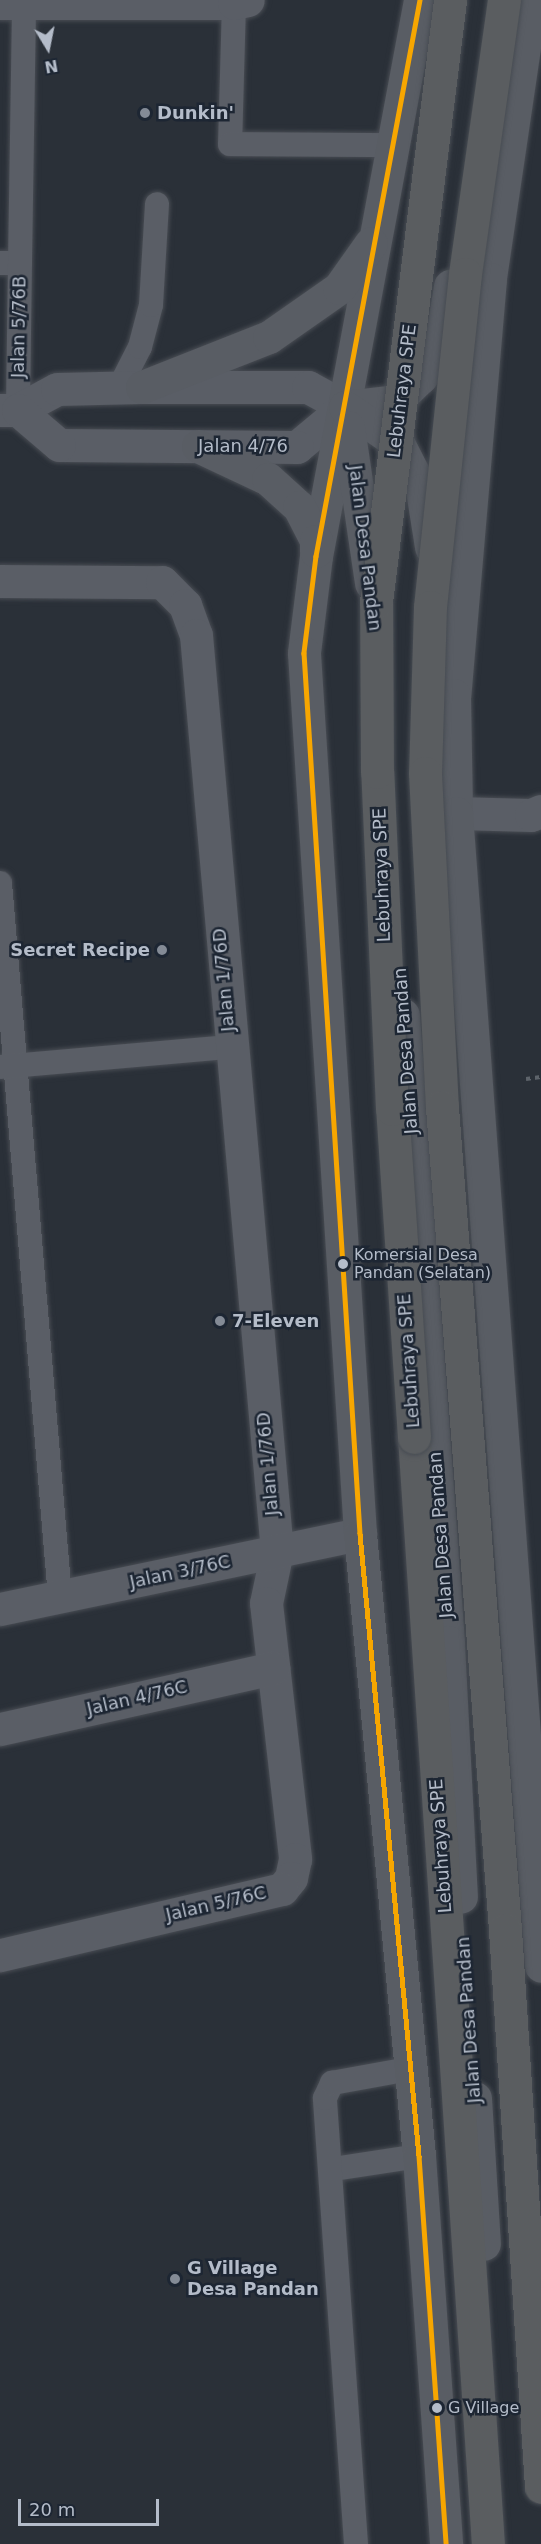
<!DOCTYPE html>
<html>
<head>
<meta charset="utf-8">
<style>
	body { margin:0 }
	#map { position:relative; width:541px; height:2544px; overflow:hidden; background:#2a3038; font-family:"DejaVu Sans",sans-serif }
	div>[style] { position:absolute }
	.path>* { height:4px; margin-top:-2px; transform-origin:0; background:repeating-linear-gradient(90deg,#5d636a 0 4.5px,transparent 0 9px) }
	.roads { filter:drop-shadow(0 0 2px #484c53) drop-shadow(0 0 2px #484c53) }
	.lane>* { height:24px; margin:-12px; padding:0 12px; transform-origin:12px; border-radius:12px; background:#5a5e66 }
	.street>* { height:33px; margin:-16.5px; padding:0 16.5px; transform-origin:16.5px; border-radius:16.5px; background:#5a5e66 }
	.secondary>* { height:33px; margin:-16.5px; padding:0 16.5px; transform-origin:16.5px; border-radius:16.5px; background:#595d64 }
	.highway>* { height:33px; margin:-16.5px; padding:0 16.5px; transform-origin:16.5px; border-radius:16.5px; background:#5a5d60 }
	.bridges { filter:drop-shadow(0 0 2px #474c53) drop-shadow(0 0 2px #474c53) }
	.highway-bridge>* { height:33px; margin:-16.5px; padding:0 16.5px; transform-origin:16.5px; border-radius:16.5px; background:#5a5d60 }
	.bus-1>* { height:4.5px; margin:-2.25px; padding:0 2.25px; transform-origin:2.25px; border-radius:2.25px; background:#f7a600 }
	.dots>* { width:16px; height:16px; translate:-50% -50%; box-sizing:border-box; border:3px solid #1d2633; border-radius:50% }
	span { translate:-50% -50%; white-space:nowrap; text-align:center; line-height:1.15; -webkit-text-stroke:5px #1d2633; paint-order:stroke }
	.bus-label { font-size:16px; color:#b4bcc9 }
	.left { translate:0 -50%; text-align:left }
	.poi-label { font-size:18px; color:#b4bcc9; font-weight:700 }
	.right { translate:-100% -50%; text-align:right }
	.street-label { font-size:18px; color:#b4bcc9 }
	.north { position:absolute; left:18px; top:18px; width:60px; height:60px; -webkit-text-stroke:4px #1d2633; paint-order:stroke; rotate:170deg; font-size:16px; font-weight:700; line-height:24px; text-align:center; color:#b4bcc9 }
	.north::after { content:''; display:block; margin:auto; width:21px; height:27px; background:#b4bcc9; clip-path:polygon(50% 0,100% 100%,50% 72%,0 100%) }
	.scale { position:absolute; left:18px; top:2499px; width:141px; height:27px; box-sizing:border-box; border:3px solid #b4bcc9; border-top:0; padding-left:8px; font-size:18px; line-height:21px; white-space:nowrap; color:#b4bcc9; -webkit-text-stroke:4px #1d2633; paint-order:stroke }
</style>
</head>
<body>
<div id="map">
	<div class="path">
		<i style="left:526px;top:1079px;width:15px;rotate:-8deg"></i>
	</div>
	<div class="roads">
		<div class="lane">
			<i style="left:234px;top:3px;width:141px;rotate:91.6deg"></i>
			<i style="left:230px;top:144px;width:163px;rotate:0.4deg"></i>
			<i style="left:0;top:263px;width:20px"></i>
			<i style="left:20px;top:263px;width:147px;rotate:90.8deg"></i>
			<i style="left:20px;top:263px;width:260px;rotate:-89.1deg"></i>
			<i style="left:119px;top:388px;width:46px;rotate:-62.9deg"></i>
			<i style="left:140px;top:347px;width:43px;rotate:-75.3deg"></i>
			<i style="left:151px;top:305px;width:101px;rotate:-86.6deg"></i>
			<i style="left:0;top:883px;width:717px;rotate:85.2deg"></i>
			<i style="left:0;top:1067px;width:230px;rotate:-5deg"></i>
			<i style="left:333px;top:2169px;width:87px;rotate:-8.6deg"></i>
			<i style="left:356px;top:2544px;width:447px;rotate:-94deg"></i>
			<i style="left:325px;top:2098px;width:17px;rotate:-65deg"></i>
			<i style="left:332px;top:2083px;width:78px;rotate:-10.3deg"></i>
		</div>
		<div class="street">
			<i style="left:0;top:3px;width:234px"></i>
			<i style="left:234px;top:3px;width:14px;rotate:-12deg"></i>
			<i style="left:0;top:410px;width:18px"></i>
			<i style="left:18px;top:410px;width:44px;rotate:-28.3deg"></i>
			<i style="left:57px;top:389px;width:85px;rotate:-1.3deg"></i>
			<i style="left:142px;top:387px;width:166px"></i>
			<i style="left:308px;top:387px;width:42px;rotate:28.4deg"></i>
			<i style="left:345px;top:407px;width:62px;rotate:140.2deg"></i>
			<i style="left:297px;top:447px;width:238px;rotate:-179.5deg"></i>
			<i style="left:59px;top:445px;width:54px;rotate:-139.5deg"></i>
			<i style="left:0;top:581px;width:162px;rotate:0.4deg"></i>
			<i style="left:162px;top:582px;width:33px;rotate:45deg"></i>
			<i style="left:185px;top:605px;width:32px;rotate:70deg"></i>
			<i style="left:196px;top:635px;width:920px;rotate:84.95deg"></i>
			<i style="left:277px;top:1551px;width:53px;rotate:101.9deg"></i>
			<i style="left:266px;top:1603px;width:258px;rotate:83.5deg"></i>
			<i style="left:295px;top:1859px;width:19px;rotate:102deg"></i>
			<i style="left:291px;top:1878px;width:14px;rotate:129deg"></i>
			<i style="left:282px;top:1889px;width:290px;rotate:166.8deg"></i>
			<i style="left:456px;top:813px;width:75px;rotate:1.5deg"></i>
			<i style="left:531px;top:815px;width:11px;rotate:-22deg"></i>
			<i style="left:0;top:1609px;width:368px;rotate:-11.8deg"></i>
			<i style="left:0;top:1729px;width:280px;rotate:-12.6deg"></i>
		</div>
		<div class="secondary">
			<i style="left:420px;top:0;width:566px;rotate:100.59deg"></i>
			<i style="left:316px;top:556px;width:98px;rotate:97.1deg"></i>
			<i style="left:304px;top:653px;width:883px;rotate:86.36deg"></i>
			<i style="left:360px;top:1534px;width:625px;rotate:84.58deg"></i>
			<i style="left:419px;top:2156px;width:389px;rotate:86deg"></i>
			<i style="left:531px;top:0;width:282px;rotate:98.4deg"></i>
			<i style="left:490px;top:279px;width:418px;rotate:94.9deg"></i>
			<i style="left:454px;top:695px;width:118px;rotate:89deg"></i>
			<i style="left:456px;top:813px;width:1156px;rotate:85.78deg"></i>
			<i style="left:142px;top:387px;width:136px;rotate:-21.5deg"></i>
			<i style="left:269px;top:337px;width:85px;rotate:-35deg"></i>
			<i style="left:339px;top:288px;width:55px;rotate:-54.6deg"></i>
			<i style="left:345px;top:407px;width:51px;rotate:-6.7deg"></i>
			<i style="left:396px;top:401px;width:35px;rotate:-44deg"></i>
			<i style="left:421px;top:377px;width:36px;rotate:-58deg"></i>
			<i style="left:440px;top:347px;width:62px;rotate:-80.7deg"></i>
			<i style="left:345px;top:407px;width:64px;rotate:34.2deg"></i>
			<i style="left:398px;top:443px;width:53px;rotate:62.9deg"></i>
			<i style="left:422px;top:490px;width:58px;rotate:81deg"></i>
			<i style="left:348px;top:427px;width:158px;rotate:81.6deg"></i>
			<i style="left:198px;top:446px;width:77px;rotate:25.2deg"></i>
			<i style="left:268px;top:479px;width:42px;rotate:42.1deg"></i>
			<i style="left:299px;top:507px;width:38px;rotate:63deg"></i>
			<i style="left:316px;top:541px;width:10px;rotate:90deg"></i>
			<i style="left:403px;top:1015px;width:629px;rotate:85.89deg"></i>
			<i style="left:448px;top:1642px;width:255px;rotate:87.1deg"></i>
			<i style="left:475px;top:2098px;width:146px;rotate:86.5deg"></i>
		</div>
		<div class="highway">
			<i style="left:414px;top:1437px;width:1109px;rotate:86.18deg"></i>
		</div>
	</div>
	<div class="bridges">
		<div class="highway-bridge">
			<i style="left:504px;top:0;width:277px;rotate:98.1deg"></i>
			<i style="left:465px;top:274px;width:335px;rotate:96deg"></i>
			<i style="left:430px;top:607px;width:166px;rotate:91.7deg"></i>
			<i style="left:425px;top:773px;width:334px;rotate:87.1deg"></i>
			<i style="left:442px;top:1107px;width:825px;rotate:85.62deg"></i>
			<i style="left:505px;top:1930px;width:558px;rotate:86.3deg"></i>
			<i style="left:414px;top:1437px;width:329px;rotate:-93.8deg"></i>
			<i style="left:392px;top:1109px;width:337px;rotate:-92.5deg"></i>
			<i style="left:377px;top:772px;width:170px;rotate:-90.3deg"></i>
			<i style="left:376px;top:602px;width:607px;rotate:-82.99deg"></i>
		</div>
	</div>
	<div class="bus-1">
		<i style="left:420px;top:0;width:566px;rotate:100.59deg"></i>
		<i style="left:316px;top:556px;width:98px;rotate:97.1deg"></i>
		<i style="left:304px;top:653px;width:883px;rotate:86.36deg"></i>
		<i style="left:360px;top:1534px;width:625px;rotate:84.58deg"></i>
		<i style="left:419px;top:2156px;width:389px;rotate:86deg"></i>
	</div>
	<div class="dots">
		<i style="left:145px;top:113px;background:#848b96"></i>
		<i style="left:162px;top:950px;background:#848b96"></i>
		<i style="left:343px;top:1264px;background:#b4bcc9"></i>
		<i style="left:220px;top:1321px;background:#848b96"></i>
		<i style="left:175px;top:2279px;background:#848b96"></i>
		<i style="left:437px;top:2408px;background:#b4bcc9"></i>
	</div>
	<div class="bus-label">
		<span class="left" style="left:354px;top:1264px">Komersial Desa<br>Pandan (Selatan)</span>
		<span class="left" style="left:448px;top:2408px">G Village</span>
	</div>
	<div class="poi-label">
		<span class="left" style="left:157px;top:113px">Dunkin'</span>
		<span class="right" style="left:150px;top:950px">Secret Recipe</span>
		<span class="left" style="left:232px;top:1321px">7-Eleven</span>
		<span class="left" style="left:187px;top:2279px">G Village<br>Desa Pandan</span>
	</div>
	<div class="street-label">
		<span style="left:19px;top:327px;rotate:-89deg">Jalan 5/76B</span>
		<span style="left:402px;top:391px;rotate:-83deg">Lebuhraya SPE</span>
		<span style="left:243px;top:446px">Jalan 4/76</span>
		<span style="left:365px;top:548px;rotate:83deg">Jalan Desa Pandan</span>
		<span style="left:382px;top:875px;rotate:-92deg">Lebuhraya SPE</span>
		<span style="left:224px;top:980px;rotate:-95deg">Jalan 1/76D</span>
		<span style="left:406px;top:1051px;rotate:-94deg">Jalan Desa Pandan</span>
		<span style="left:409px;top:1361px;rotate:-94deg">Lebuhraya SPE</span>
		<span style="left:268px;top:1464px;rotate:-95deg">Jalan 1/76D</span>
		<span style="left:441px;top:1535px;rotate:-94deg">Jalan Desa Pandan</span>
		<span style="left:180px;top:1572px;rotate:-12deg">Jalan 3/76C</span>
		<span style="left:137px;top:1698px;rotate:-13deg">Jalan 4/76C</span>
		<span style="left:441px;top:1846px;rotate:-94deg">Lebuhraya SPE</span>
		<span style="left:216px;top:1904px;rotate:-13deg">Jalan 5/76C</span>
		<span style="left:469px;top:2020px;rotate:-94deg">Jalan Desa Pandan</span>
	</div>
	<div class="north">N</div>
	<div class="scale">20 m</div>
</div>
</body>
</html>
